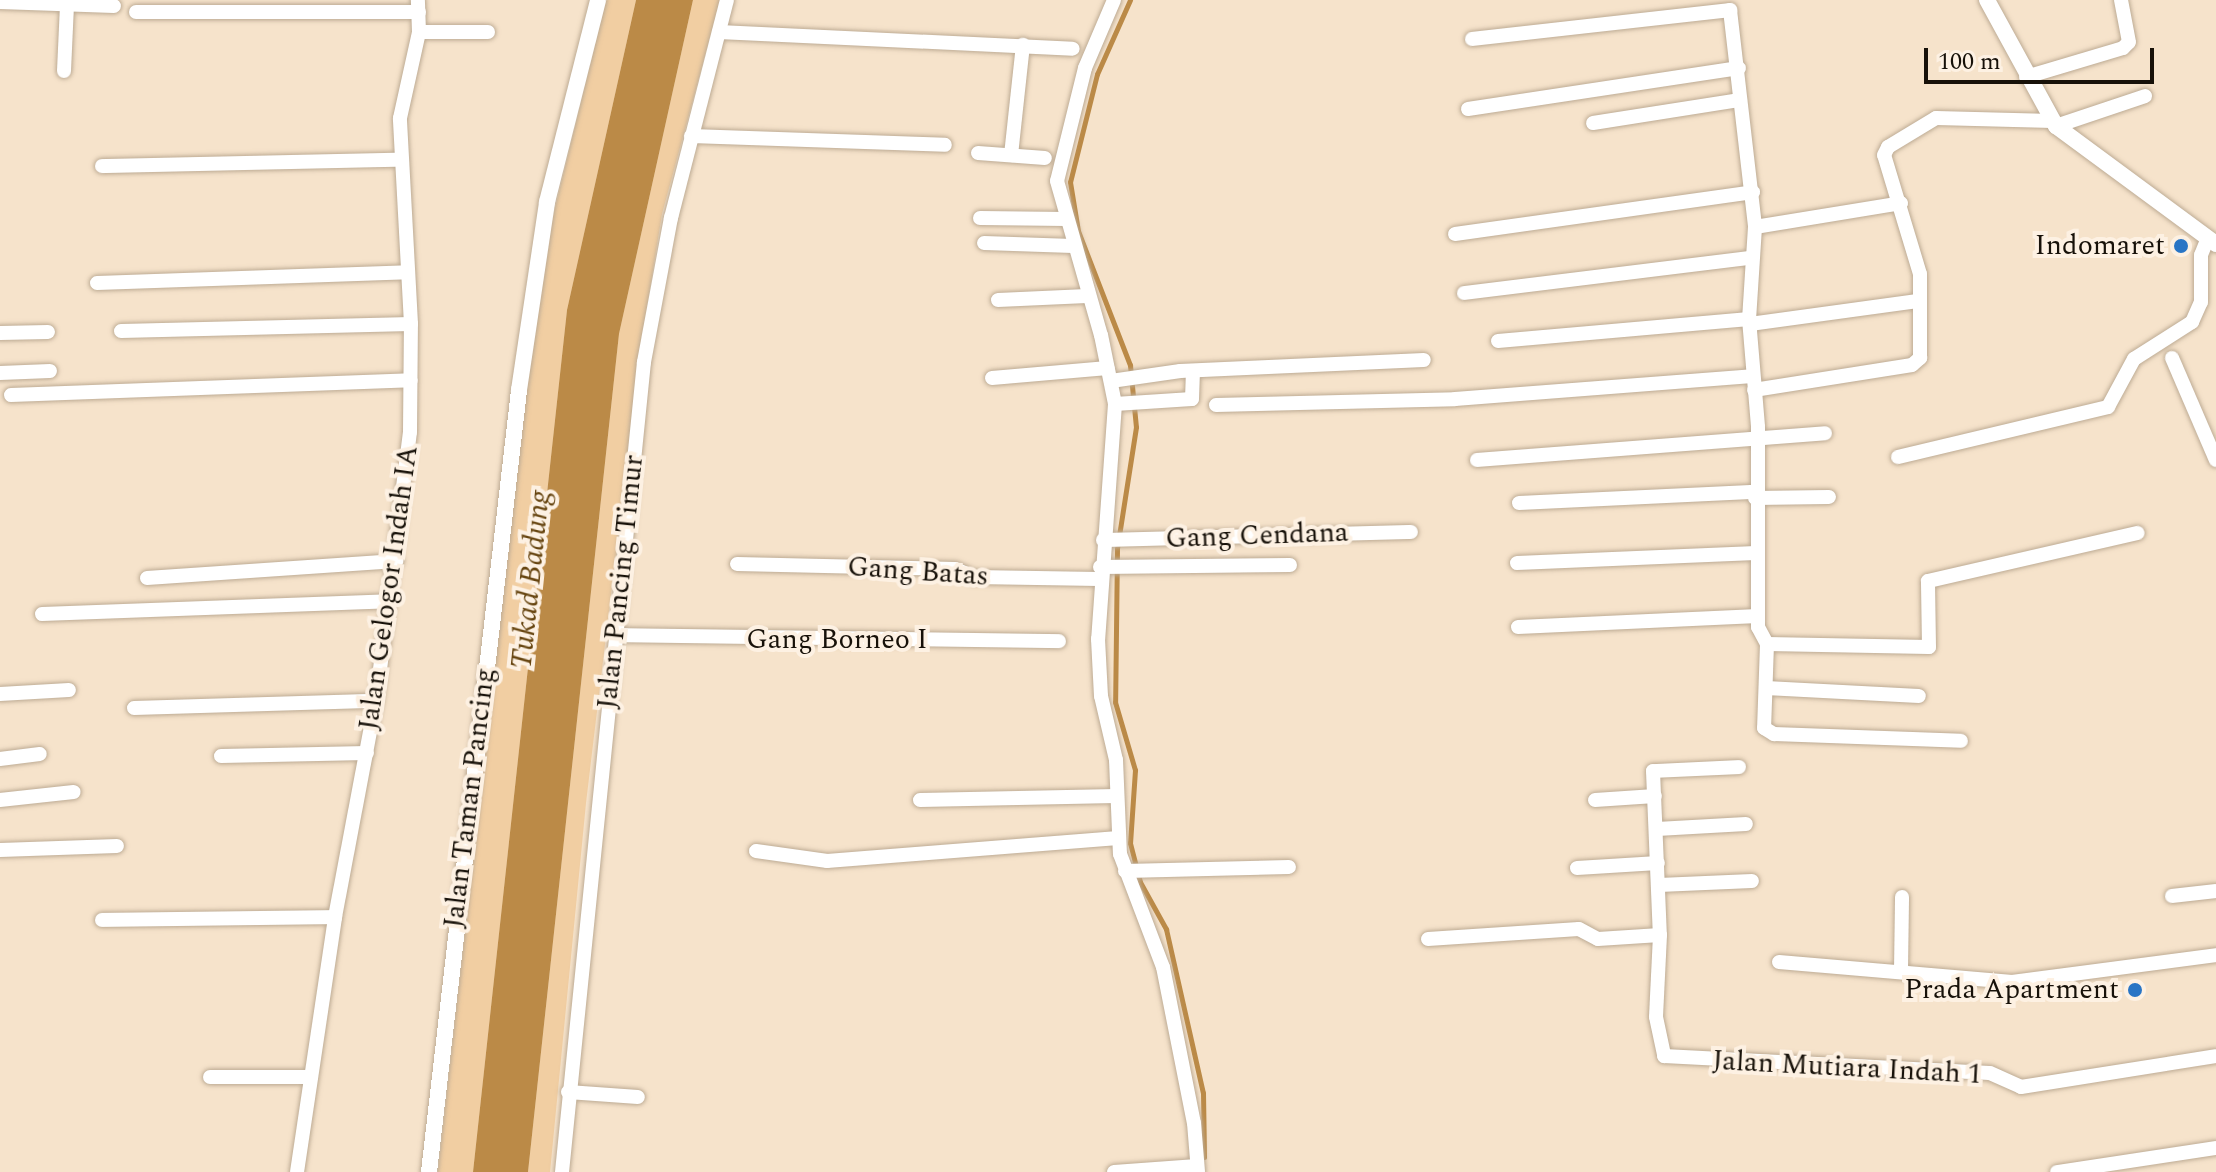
<!DOCTYPE html>
<html>
<head>
<meta charset="utf-8">
<style>
	body { margin:0 }
	#map { position:relative; width:2216px; height:1172px; overflow:hidden; background:#f6e3cb; font-family:Spectral,serif }
	div>[style] { position:absolute }
	.green>* { inset:0; background:#f1cea2 }
	.water>* { inset:0; background:#bb8a47 }
	.stream>* { height:5px; margin:-2.5px; padding:0 2.5px; transform-origin:2.5px; border-radius:2.5px; background:#bb8a47 }
	.roads { filter:drop-shadow(0 0 2px #bdab94) drop-shadow(0 0 2px #bdab94) }
	.minor>* { height:14px; margin:-7px; padding:0 7px; transform-origin:7px; border-radius:7px; background:#fff }
	.tertiary>* { height:16px; margin:-8px; padding:0 8px; transform-origin:8px; border-radius:8px; background:#fff }
	.dots>* { width:22px; height:22px; translate:-50% -50%; box-sizing:border-box; border:4px solid #fdf1e3; border-radius:50% }
	span { translate:-50% -50%; white-space:nowrap; text-align:center; line-height:1.15; -webkit-text-stroke:8px #fdf1e3; paint-order:stroke }
	.poi-label { font-size:28px; color:#171109 }
	.right { translate:-100% -50%; text-align:right }
	.street-label { font-size:28px; color:#171109 }
	.water-label { font-size:30px; color:#66440f; font-style:italic }
	.scale { position:absolute; left:1924px; top:48px; width:230px; height:36px; box-sizing:border-box; border:4px solid #171109; border-top:0; padding-left:10px; font-size:24px; line-height:28px; white-space:nowrap; color:#171109; -webkit-text-stroke:6px #fdf1e3; paint-order:stroke }
</style>
</head>
<body>
<div id="map">
	<div class="green">
		<i style="clip-path:polygon(606px 0,636px 0,567px 310px,473px 1172px,438px 1172px,531px 347px,548px 237px)"></i>
		<i style="clip-path:polygon(693px 0,720px 0,662px 214px,641px 344px,586px 803px,550px 1172px,528px 1172px,619px 334px)"></i>
	</div>
	<div class="water">
		<i style="clip-path:polygon(636px 0,693px 0,619px 334px,528px 1172px,473px 1172px,567px 310px)"></i>
	</div>
	<div class="stream">
		<i style="left:1130px;top:0;width:81px;rotate:114deg"></i>
		<i style="left:1097px;top:74px;width:111px;rotate:104deg"></i>
		<i style="left:1070px;top:182px;width:50px;rotate:80.7deg"></i>
		<i style="left:1078px;top:231px;width:144px;rotate:68.8deg"></i>
		<i style="left:1130px;top:365px;width:62px;rotate:84.5deg"></i>
		<i style="left:1136px;top:427px;width:123px;rotate:98.9deg"></i>
		<i style="left:1117px;top:549px;width:153px;rotate:90.7deg"></i>
		<i style="left:1115px;top:702px;width:71px;rotate:73.6deg"></i>
		<i style="left:1135px;top:770px;width:73px;rotate:93.9deg"></i>
		<i style="left:1130px;top:843px;width:40px;rotate:75.6deg"></i>
		<i style="left:1140px;top:882px;width:54px;rotate:61deg"></i>
		<i style="left:1166px;top:929px;width:168px;rotate:77.3deg"></i>
		<i style="left:1203px;top:1093px;width:64px;rotate:89.1deg"></i>
	</div>
	<div class="roads">
		<div class="minor">
			<i style="left:1114px;top:0;width:74px;rotate:113.1deg"></i>
			<i style="left:1085px;top:68px;width:116px;rotate:103.9deg"></i>
			<i style="left:1057px;top:181px;width:160px;rotate:74.1deg"></i>
			<i style="left:1101px;top:335px;width:70px;rotate:78.5deg"></i>
			<i style="left:1115px;top:404px;width:236px;rotate:94.1deg"></i>
			<i style="left:1098px;top:639px;width:57px;rotate:87deg"></i>
			<i style="left:1101px;top:696px;width:66px;rotate:76.8deg"></i>
			<i style="left:1116px;top:760px;width:94px;rotate:87.6deg"></i>
			<i style="left:1120px;top:854px;width:121px;rotate:69.2deg"></i>
			<i style="left:1163px;top:967px;width:159px;rotate:78.8deg"></i>
			<i style="left:1194px;top:1123px;width:49px;rotate:85.3deg"></i>
			<i style="left:0;top:2px;width:114px;rotate:2deg"></i>
			<i style="left:136px;top:12px;width:283px"></i>
			<i style="left:419px;top:32px;width:69px"></i>
			<i style="left:719px;top:32px;width:354px;rotate:2.7deg"></i>
			<i style="left:1472px;top:39px;width:260px;rotate:-6.4deg"></i>
			<i style="left:1730px;top:10px;width:218px;rotate:83.4deg"></i>
			<i style="left:1755px;top:227px;width:92px;rotate:93.7deg"></i>
			<i style="left:1749px;top:319px;width:108px;rotate:85.2deg"></i>
			<i style="left:1758px;top:427px;width:200px;rotate:90deg"></i>
			<i style="left:1758px;top:627px;width:19px;rotate:62deg"></i>
			<i style="left:1767px;top:644px;width:84px;rotate:92deg"></i>
			<i style="left:1764px;top:728px;width:12px;rotate:31deg"></i>
			<i style="left:1774px;top:734px;width:187px;rotate:2.1deg"></i>
			<i style="left:64px;top:71px;width:67px;rotate:-87.4deg"></i>
			<i style="left:2026px;top:77px;width:101px;rotate:-16.6deg"></i>
			<i style="left:2123px;top:48px;width:8px;rotate:-45deg"></i>
			<i style="left:2129px;top:42px;width:43px;rotate:-100.8deg"></i>
			<i style="left:1468px;top:109px;width:274px;rotate:-8.6deg"></i>
			<i style="left:1593px;top:123px;width:149px;rotate:-8.9deg"></i>
			<i style="left:2056px;top:126px;width:94px;rotate:-18.6deg"></i>
			<i style="left:691px;top:136px;width:254px;rotate:2deg"></i>
			<i style="left:978px;top:153px;width:67px;rotate:4.3deg"></i>
			<i style="left:1011px;top:155px;width:111px;rotate:-83.8deg"></i>
			<i style="left:102px;top:166px;width:298px;rotate:-1.2deg"></i>
			<i style="left:980px;top:218px;width:86px;rotate:0.7deg"></i>
			<i style="left:1755px;top:227px;width:148px;rotate:-9.3deg"></i>
			<i style="left:1455px;top:234px;width:301px;rotate:-8deg"></i>
			<i style="left:984px;top:243px;width:89px;rotate:1.9deg"></i>
			<i style="left:97px;top:283px;width:311px;rotate:-2deg"></i>
			<i style="left:1464px;top:293px;width:289px;rotate:-7deg"></i>
			<i style="left:998px;top:300px;width:89px;rotate:-2.6deg"></i>
			<i style="left:1750px;top:324px;width:171px;rotate:-7.8deg"></i>
			<i style="left:121px;top:331px;width:290px;rotate:-1.4deg"></i>
			<i style="left:0;top:333px;width:48px;rotate:-1.2deg"></i>
			<i style="left:1498px;top:341px;width:252px;rotate:-5deg"></i>
			<i style="left:2172px;top:358px;width:111px;rotate:66.7deg"></i>
			<i style="left:0;top:373px;width:50px;rotate:-2.3deg"></i>
			<i style="left:992px;top:378px;width:116px;rotate:-4.9deg"></i>
			<i style="left:1111px;top:381px;width:70px;rotate:-8.2deg"></i>
			<i style="left:1180px;top:371px;width:244px;rotate:-2.6deg"></i>
			<i style="left:1754px;top:390px;width:160px;rotate:-9deg"></i>
			<i style="left:1912px;top:365px;width:11px;rotate:-41deg"></i>
			<i style="left:1920px;top:358px;width:84px;rotate:-90deg"></i>
			<i style="left:1920px;top:274px;width:124px;rotate:-106.8deg"></i>
			<i style="left:1884px;top:155px;width:9px;rotate:-63deg"></i>
			<i style="left:1888px;top:147px;width:56px;rotate:-31.1deg"></i>
			<i style="left:1936px;top:118px;width:117px;rotate:1.5deg"></i>
			<i style="left:11px;top:395px;width:400px;rotate:-2.1deg"></i>
			<i style="left:1115px;top:404px;width:77px;rotate:-3.7deg"></i>
			<i style="left:1192px;top:399px;width:28px;rotate:-88deg"></i>
			<i style="left:1216px;top:405px;width:239px;rotate:-1.4deg"></i>
			<i style="left:1455px;top:399px;width:298px;rotate:-4.4deg"></i>
			<i style="left:1898px;top:457px;width:216px;rotate:-13.4deg"></i>
			<i style="left:2108px;top:407px;width:55px;rotate:-61.6deg"></i>
			<i style="left:2134px;top:359px;width:69px;rotate:-32.5deg"></i>
			<i style="left:2192px;top:322px;width:22px;rotate:-66deg"></i>
			<i style="left:2201px;top:302px;width:47px;rotate:-90deg"></i>
			<i style="left:2201px;top:255px;width:18px;rotate:-68deg"></i>
			<i style="left:1477px;top:460px;width:349px;rotate:-4.4deg"></i>
			<i style="left:1755px;top:498px;width:74px;rotate:-0.8deg"></i>
			<i style="left:1519px;top:503px;width:237px;rotate:-2.7deg"></i>
			<i style="left:1103px;top:540px;width:308px;rotate:-1.5deg"></i>
			<i style="left:1517px;top:563px;width:239px;rotate:-2.4deg"></i>
			<i style="left:737px;top:564px;width:218px;rotate:1.3deg"></i>
			<i style="left:955px;top:569px;width:21px;rotate:23deg"></i>
			<i style="left:974px;top:577px;width:125px;rotate:0.9deg"></i>
			<i style="left:1100px;top:567px;width:190px;rotate:-0.6deg"></i>
			<i style="left:147px;top:578px;width:250px;rotate:-3.9deg"></i>
			<i style="left:42px;top:614px;width:347px;rotate:-2.1deg"></i>
			<i style="left:1518px;top:627px;width:240px;rotate:-2.6deg"></i>
			<i style="left:615px;top:635px;width:444px;rotate:0.8deg"></i>
			<i style="left:1767px;top:644px;width:162px;rotate:1.1deg"></i>
			<i style="left:1929px;top:647px;width:66px;rotate:-90.9deg"></i>
			<i style="left:1928px;top:581px;width:215px;rotate:-12.9deg"></i>
			<i style="left:1766px;top:688px;width:153px;rotate:3deg"></i>
			<i style="left:0;top:694px;width:69px;rotate:-3.3deg"></i>
			<i style="left:134px;top:708px;width:242px;rotate:-1.7deg"></i>
			<i style="left:221px;top:756px;width:146px;rotate:-1.2deg"></i>
			<i style="left:0;top:759px;width:40px;rotate:-7.1deg"></i>
			<i style="left:1739px;top:767px;width:86px;rotate:177.3deg"></i>
			<i style="left:1653px;top:771px;width:164px;rotate:87.6deg"></i>
			<i style="left:1660px;top:935px;width:82px;rotate:92.8deg"></i>
			<i style="left:1656px;top:1017px;width:40px;rotate:78deg"></i>
			<i style="left:1664px;top:1056px;width:326px;rotate:3deg"></i>
			<i style="left:1990px;top:1073px;width:34px;rotate:24deg"></i>
			<i style="left:2021px;top:1087px;width:197px;rotate:-9deg"></i>
			<i style="left:0;top:800px;width:74px;rotate:-6.2deg"></i>
			<i style="left:920px;top:800px;width:196px;rotate:-1.2deg"></i>
			<i style="left:1595px;top:800px;width:60px;rotate:-3.8deg"></i>
			<i style="left:1657px;top:829px;width:89px;rotate:-3.2deg"></i>
			<i style="left:0;top:850px;width:117px;rotate:-2deg"></i>
			<i style="left:756px;top:851px;width:72px;rotate:8deg"></i>
			<i style="left:827px;top:861px;width:292px;rotate:-4.5deg"></i>
			<i style="left:1577px;top:868px;width:81px;rotate:-3.5deg"></i>
			<i style="left:1125px;top:871px;width:164px;rotate:-1.4deg"></i>
			<i style="left:1659px;top:885px;width:93px;rotate:-2.5deg"></i>
			<i style="left:2172px;top:896px;width:44px;rotate:-6.5deg"></i>
			<i style="left:102px;top:920px;width:233px;rotate:-0.7deg"></i>
			<i style="left:1428px;top:939px;width:151px;rotate:-3.8deg"></i>
			<i style="left:1579px;top:929px;width:21px;rotate:28deg"></i>
			<i style="left:1598px;top:939px;width:62px;rotate:-3.7deg"></i>
			<i style="left:1779px;top:962px;width:234px;rotate:4.9deg"></i>
			<i style="left:2012px;top:982px;width:206px;rotate:-7.5deg"></i>
			<i style="left:1901px;top:971px;width:74px;rotate:-89.2deg"></i>
			<i style="left:210px;top:1077px;width:101px"></i>
			<i style="left:568px;top:1092px;width:70px;rotate:4.1deg"></i>
			<i style="left:297px;top:1172px;width:258px;rotate:-81.5deg"></i>
			<i style="left:335px;top:917px;width:220px;rotate:-79.3deg"></i>
			<i style="left:376px;top:701px;width:271px;rotate:-82.8deg"></i>
			<i style="left:410px;top:432px;width:108px;rotate:-89.5deg"></i>
			<i style="left:411px;top:324px;width:206px;rotate:-93.1deg"></i>
			<i style="left:400px;top:118px;width:88px;rotate:-77.5deg"></i>
			<i style="left:419px;top:32px;width:32px;rotate:-92deg"></i>
			<i style="left:562px;top:1172px;width:814px;rotate:-84.22deg"></i>
			<i style="left:644px;top:362px;width:147px;rotate:-79.4deg"></i>
			<i style="left:671px;top:218px;width:225px;rotate:-75.6deg"></i>
			<i style="left:1114px;top:1172px;width:83px;rotate:-4.1deg"></i>
			<i style="left:2057px;top:1172px;width:161px;rotate:-8.6deg"></i>
		</div>
		<div class="tertiary">
			<i style="left:1987px;top:0;width:144px;rotate:61.3deg"></i>
			<i style="left:2056px;top:126px;width:199px;rotate:36.4deg"></i>
			<i style="left:429px;top:1172px;width:787px;rotate:-83.43deg"></i>
			<i style="left:519px;top:390px;width:190px;rotate:-81.5deg"></i>
			<i style="left:547px;top:202px;width:208px;rotate:-75.8deg"></i>
		</div>
	</div>
	<div class="dots">
		<i style="left:2181px;top:246px;background:#2975c5"></i>
		<i style="left:2135px;top:990px;background:#2975c5"></i>
	</div>
	<div class="poi-label">
		<span class="right" style="left:2165px;top:246px">Indomaret</span>
		<span class="right" style="left:2119px;top:990px">Prada Apartment</span>
	</div>
	<div class="street-label">
		<span style="left:1257px;top:536px;rotate:-2deg">Gang Cendana</span>
		<span style="left:918px;top:572px;rotate:4deg">Gang Batas</span>
		<span style="left:621px;top:582px;rotate:-84deg">Jalan Pancing Timur</span>
		<span style="left:389px;top:588px;rotate:-82deg">Jalan Gelogor Indah IA</span>
		<span style="left:837px;top:640px">Gang Borneo I</span>
		<span style="left:470px;top:798px;rotate:-83deg">Jalan Taman Pancing</span>
		<span style="left:1847px;top:1068px;rotate:3deg">Jalan Mutiara Indah 1</span>
	</div>
	<div class="water-label">
		<span style="left:531px;top:580px;rotate:-84deg">Tukad Badung</span>
	</div>
	<div class="scale">100 m</div>
</div>
</body>
</html>
